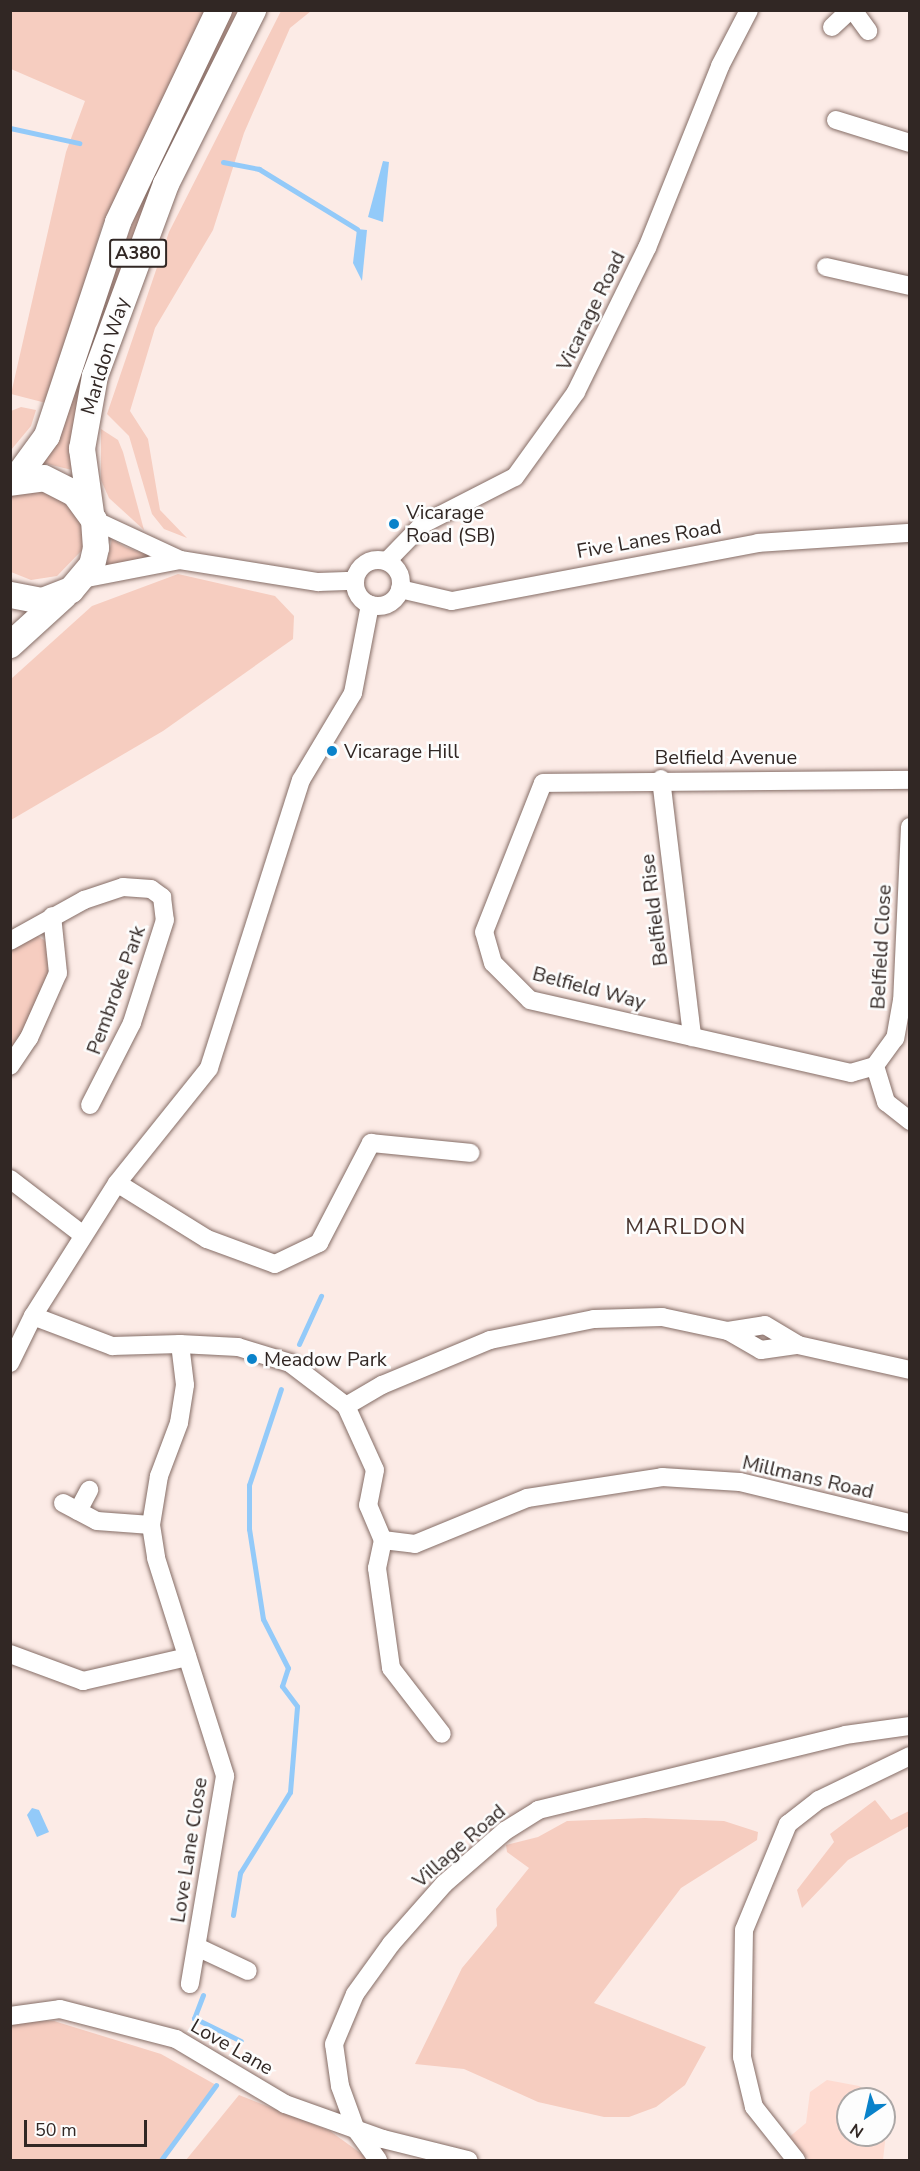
<!DOCTYPE html>
<html>
<head>
<meta charset="utf-8">
<style>
	body { margin:0 }
	#map { position:relative; width:920px; height:2171px; overflow:hidden; background:#fcebe6; font-family:"Nunito Sans",sans-serif }
	div>[style] { position:absolute }
	.built>* { inset:0; background:#fedbd1 }
	.green>* { inset:0; background:#f6cdc0 }
	.water>* { inset:0; background:#93caf9 }
	.stream>* { height:5px; margin:-2.5px; padding:0 2.5px; transform-origin:2.5px; border-radius:2.5px; background:#93caf9 }
	.roads { filter:drop-shadow(0 0 2px #856d66) drop-shadow(0 0 2px #856d66) }
	.minor>* { height:18px; margin:-9px; padding:0 9px; transform-origin:9px; border-radius:9px; background:#fff }
	.minor>.ring { margin:-9px; padding:0; box-sizing:content-box; background:none; border:18px solid #fff; border-radius:50% }
	.highway>* { height:26px; margin:-13px; padding:0 13px; transform-origin:13px; border-radius:13px; background:#fff }
	.dots>* { width:16px; height:16px; translate:-50% -50%; box-sizing:border-box; border:3px solid #fdfdfd; border-radius:50% }
	span { translate:-50% -50%; white-space:nowrap; text-align:center; line-height:1.15; -webkit-text-stroke:5px #fdfdfd; paint-order:stroke }
	.shield-label span { padding:2px 4px; background:#fdfdfd; border:2px solid; border-radius:4px; -webkit-text-stroke-width:0 }
	.shield-label { font-size:18px; color:#312724; font-weight:700 }
	.street-label { font-size:20px; color:#312724 }
	.poi-label { font-size:20px; color:#312724 }
	.left { translate:0 -50%; text-align:left }
	.quarter-label { font-size:22px; color:#4c3731; letter-spacing:1.5px }
	.frame { position:absolute; inset:0; border:12px solid #312724; pointer-events:none }
	.north { position:absolute; left:836px; top:2087px; width:60px; height:60px; box-sizing:border-box; background:#fdfdfd; border:2px solid #aba7a6; border-radius:50%; rotate:214deg; font-size:16px; font-weight:700; line-height:24px; text-align:center; color:#312724 }
	.north::after { content:''; display:block; margin:auto; width:21px; height:27px; background:#0982ca; clip-path:polygon(50% 0,100% 100%,50% 72%,0 100%) }
	.scale { position:absolute; left:24px; top:2120px; width:123px; height:27px; box-sizing:border-box; border:3px solid #312724; border-top:0; padding-left:8px; font-size:18px; line-height:21px; white-space:nowrap; color:#312724; -webkit-text-stroke:4px #fdfdfd; paint-order:stroke }
</style>
</head>
<body>
<div id="map">
	<div class="built">
		<i style="clip-path:polygon(827px 2080px,859px 2086px,879px 2099px,848px 2099px,848px 2135px,884px 2135px,884px 2103px,889px 2106px,883px 2160px,809px 2160px,788px 2138px,806px 2123px,810px 2092px)"></i>
	</div>
	<div class="green">
		<i style="clip-path:polygon(10px 11px,205px 11px,102px 226px,46px 403px,11px 394px,66px 152px,85px 101px,11px 69px)"></i>
		<i style="clip-path:polygon(233px 11px,242px 11px,73px 429px,72px 470px,43px 463px,147px 185px)"></i>
		<i style="clip-path:polygon(281px 11px,311px 11px,290px 28px,244px 133px,213px 230px,155px 328px,130px 411px,148px 439px,160px 510px,187px 538px,164px 529px,152px 514px,129px 436px,107px 414px,169px 232px)"></i>
		<i style="clip-path:polygon(21px 407px,36px 410px,31px 426px,11px 450px,11px 411px)"></i>
		<i style="clip-path:polygon(101px 429px,118px 440px,123px 452px,144px 530px,109px 498px,101px 480px)"></i>
		<i style="clip-path:polygon(23px 482px,82px 507px,85px 547px,57px 576px,31px 580px,11px 572px,11px 488px)"></i>
		<i style="clip-path:polygon(112px 539px,125px 547px,151px 556px,106px 567px)"></i>
		<i style="clip-path:polygon(178px 574px,275px 596px,294px 616px,293px 639px,163px 731px,11px 820px,11px 679px,92px 606px)"></i>
		<i style="clip-path:polygon(36px 935px,47px 942px,48px 973px,37px 1007px,11px 1052px,11px 951px)"></i>
		<i style="clip-path:polygon(875px 1800px,891px 1820px,909px 1811px,909px 1826px,848px 1860px,802px 1908px,797px 1890px,834px 1842px,830px 1834px)"></i>
		<i style="clip-path:polygon(645px 1818px,724px 1821px,758px 1832px,757px 1840px,681px 1888px,594px 2003px,706px 2047px,685px 2085px,656px 2107px,629px 2117px,604px 2117px,538px 2102px,464px 2069px,415px 2064px,462px 1968px,497px 1926px,496px 1909px,529px 1868px,507px 1852px,506px 1845px,538px 1837px,567px 1821px)"></i>
		<i style="clip-path:polygon(54px 2021px,161px 2054px,216px 2085px,161px 2160px,11px 2160px,10px 2022px)"></i>
		<i style="clip-path:polygon(239px 2095px,330px 2131px,370px 2160px,186px 2160px)"></i>
	</div>
	<div class="water">
		<i style="clip-path:polygon(383px 161px,389px 162px,383px 222px,368px 217px)"></i>
		<i style="clip-path:polygon(357px 229px,367px 230px,362px 281px,353px 263px)"></i>
		<i style="clip-path:polygon(32px 1808px,39px 1810px,49px 1832px,37px 1837px,27px 1815px)"></i>
	</div>
	<div class="stream">
		<i style="left:10px;top:128px;width:71px;rotate:12.3deg"></i>
		<i style="left:223px;top:162px;width:37px;rotate:11deg"></i>
		<i style="left:259px;top:169px;width:115px;rotate:31.5deg"></i>
		<i style="left:299px;top:1344px;width:53px;rotate:-65.4deg"></i>
		<i style="left:233px;top:1915px;width:43px;rotate:-80.5deg"></i>
		<i style="left:240px;top:1873px;width:95px;rotate:-58.3deg"></i>
		<i style="left:290px;top:1792px;width:86px;rotate:-85.3deg"></i>
		<i style="left:297px;top:1706px;width:25px;rotate:-127deg"></i>
		<i style="left:282px;top:1686px;width:19px;rotate:-72deg"></i>
		<i style="left:288px;top:1668px;width:55px;rotate:-117deg"></i>
		<i style="left:263px;top:1619px;width:91px;rotate:-98.8deg"></i>
		<i style="left:249px;top:1529px;width:44px;rotate:-90deg"></i>
		<i style="left:249px;top:1485px;width:101px;rotate:-71.6deg"></i>
		<i style="left:203px;top:1995px;width:25px;rotate:111deg"></i>
		<i style="left:194px;top:2018px;width:52px;rotate:26.1deg"></i>
		<i style="left:161px;top:2160px;width:93px;rotate:-53.7deg"></i>
	</div>
	<div class="roads">
		<div class="minor">
			<i style="left:853px;top:10px;width:26px;rotate:54deg"></i>
			<i style="left:832px;top:27px;width:25px;rotate:-43deg"></i>
			<i style="left:836px;top:120px;width:77px;rotate:17.3deg"></i>
			<i style="left:826px;top:267px;width:86px;rotate:12.7deg"></i>
			<i style="left:94px;top:520px;width:95px;rotate:24.9deg"></i>
			<i style="left:180px;top:560px;width:140px;rotate:9.1deg"></i>
			<i style="left:318px;top:582px;width:36px;rotate:-2deg"></i>
			<i class="ring" style="left:355px;top:560px;width:28px;height:28px"></i>
			<i style="left:387px;top:561px;width:52px;rotate:-45.8deg"></i>
			<i style="left:423px;top:524px;width:103px;rotate:-27.1deg"></i>
			<i style="left:515px;top:477px;width:105px;rotate:-54.3deg"></i>
			<i style="left:576px;top:392px;width:161px;rotate:-63.8deg"></i>
			<i style="left:647px;top:248px;width:196px;rotate:-68.1deg"></i>
			<i style="left:720px;top:66px;width:63px;rotate:-62.6deg"></i>
			<i style="left:82px;top:579px;width:100px;rotate:-11deg"></i>
			<i style="left:400px;top:589px;width:53px;rotate:13deg"></i>
			<i style="left:452px;top:601px;width:311px;rotate:-10.7deg"></i>
			<i style="left:758px;top:543px;width:152px;rotate:-3.8deg"></i>
			<i style="left:661px;top:779px;width:260px;rotate:83.1deg"></i>
			<i style="left:910px;top:827px;width:173px;rotate:92.6deg"></i>
			<i style="left:902px;top:1000px;width:39px;rotate:100deg"></i>
			<i style="left:895px;top:1038px;width:34px;rotate:126deg"></i>
			<i style="left:875px;top:1066px;width:38px;rotate:73deg"></i>
			<i style="left:886px;top:1102px;width:31px;rotate:38deg"></i>
			<i style="left:10px;top:941px;width:85px;rotate:-29deg"></i>
			<i style="left:84px;top:900px;width:41px;rotate:-18.4deg"></i>
			<i style="left:123px;top:887px;width:28px;rotate:4deg"></i>
			<i style="left:151px;top:889px;width:14px;rotate:36deg"></i>
			<i style="left:162px;top:897px;width:23px;rotate:83deg"></i>
			<i style="left:165px;top:920px;width:108px;rotate:107.8deg"></i>
			<i style="left:132px;top:1023px;width:92px;rotate:117.1deg"></i>
			<i style="left:10px;top:1066px;width:34px;rotate:-56deg"></i>
			<i style="left:29px;top:1038px;width:71px;rotate:-66deg"></i>
			<i style="left:58px;top:973px;width:57px;rotate:-96deg"></i>
			<i style="left:875px;top:1066px;width:25px;rotate:164deg"></i>
			<i style="left:851px;top:1073px;width:329px;rotate:-167.2deg"></i>
			<i style="left:530px;top:1000px;width:52px;rotate:-135deg"></i>
			<i style="left:493px;top:963px;width:32px;rotate:-106deg"></i>
			<i style="left:484px;top:932px;width:160px;rotate:-68.4deg"></i>
			<i style="left:543px;top:783px;width:367px;rotate:-0.5deg"></i>
			<i style="left:10px;top:1179px;width:92px;rotate:37.5deg"></i>
			<i style="left:117px;top:1183px;width:106px;rotate:31.9deg"></i>
			<i style="left:207px;top:1239px;width:72px;rotate:20.2deg"></i>
			<i style="left:275px;top:1264px;width:49px;rotate:-25.5deg"></i>
			<i style="left:319px;top:1243px;width:113px;rotate:-62.5deg"></i>
			<i style="left:371px;top:1143px;width:100px;rotate:5.7deg"></i>
			<i style="left:33px;top:1316px;width:85px;rotate:20.8deg"></i>
			<i style="left:112px;top:1346px;width:68px;rotate:-1.7deg"></i>
			<i style="left:180px;top:1344px;width:41px;rotate:83deg"></i>
			<i style="left:185px;top:1385px;width:38px;rotate:99deg"></i>
			<i style="left:179px;top:1423px;width:57px;rotate:110.7deg"></i>
			<i style="left:159px;top:1476px;width:50px;rotate:99.3deg"></i>
			<i style="left:151px;top:1525px;width:33px;rotate:81deg"></i>
			<i style="left:156px;top:1558px;width:229px;rotate:72.4deg"></i>
			<i style="left:225px;top:1776px;width:211px;rotate:99.6deg"></i>
			<i style="left:728px;top:1331px;width:37px;rotate:-9deg"></i>
			<i style="left:765px;top:1325px;width:39px;rotate:31deg"></i>
			<i style="left:798px;top:1345px;width:115px;rotate:12.6deg"></i>
			<i style="left:180px;top:1344px;width:58px;rotate:3deg"></i>
			<i style="left:238px;top:1347px;width:54px;rotate:17.1deg"></i>
			<i style="left:290px;top:1363px;width:71px;rotate:37.5deg"></i>
			<i style="left:346px;top:1406px;width:70px;rotate:65.6deg"></i>
			<i style="left:375px;top:1470px;width:36px;rotate:101deg"></i>
			<i style="left:368px;top:1505px;width:38px;rotate:67deg"></i>
			<i style="left:383px;top:1540px;width:29px;rotate:102deg"></i>
			<i style="left:377px;top:1568px;width:101px;rotate:82deg"></i>
			<i style="left:391px;top:1668px;width:83px;rotate:52.3deg"></i>
			<i style="left:10px;top:1363px;width:52px;rotate:-63.9deg"></i>
			<i style="left:33px;top:1316px;width:157px;rotate:-57.7deg"></i>
			<i style="left:117px;top:1183px;width:147px;rotate:-51.3deg"></i>
			<i style="left:209px;top:1068px;width:302px;rotate:-72.3deg"></i>
			<i style="left:301px;top:780px;width:101px;rotate:-59.1deg"></i>
			<i style="left:353px;top:693px;width:90px;rotate:-79.1deg"></i>
			<i style="left:346px;top:1406px;width:42px;rotate:-30.3deg"></i>
			<i style="left:382px;top:1385px;width:117px;rotate:-22.6deg"></i>
			<i style="left:490px;top:1340px;width:106px;rotate:-11.4deg"></i>
			<i style="left:594px;top:1319px;width:68px;rotate:-1.7deg"></i>
			<i style="left:662px;top:1317px;width:67px;rotate:12deg"></i>
			<i style="left:728px;top:1331px;width:38px;rotate:30deg"></i>
			<i style="left:761px;top:1350px;width:37px;rotate:-8deg"></i>
			<i style="left:63px;top:1503px;width:38px;rotate:28deg"></i>
			<i style="left:97px;top:1521px;width:54px;rotate:4.2deg"></i>
			<i style="left:78px;top:1511px;width:24px;rotate:-62deg"></i>
			<i style="left:383px;top:1540px;width:32px;rotate:7deg"></i>
			<i style="left:415px;top:1544px;width:121px;rotate:-22.3deg"></i>
			<i style="left:527px;top:1498px;width:137px;rotate:-8.8deg"></i>
			<i style="left:662px;top:1477px;width:78px;rotate:3.7deg"></i>
			<i style="left:740px;top:1482px;width:175px;rotate:13.6deg"></i>
			<i style="left:10px;top:1654px;width:78px;rotate:20.3deg"></i>
			<i style="left:83px;top:1681px;width:107px;rotate:-13deg"></i>
			<i style="left:197px;top:1947px;width:56px;rotate:25.2deg"></i>
			<i style="left:10px;top:2016px;width:50px;rotate:-8deg"></i>
			<i style="left:60px;top:2009px;width:120px;rotate:14.5deg"></i>
			<i style="left:176px;top:2039px;width:127px;rotate:30.8deg"></i>
			<i style="left:285px;top:2104px;width:104px;rotate:19.7deg"></i>
			<i style="left:383px;top:2139px;width:88px;rotate:13.9deg"></i>
			<i style="left:378px;top:2160px;width:37px;rotate:-126deg"></i>
			<i style="left:356px;top:2130px;width:47px;rotate:-110deg"></i>
			<i style="left:340px;top:2086px;width:42px;rotate:-98.1deg"></i>
			<i style="left:334px;top:2044px;width:54px;rotate:-67.2deg"></i>
			<i style="left:355px;top:1994px;width:62px;rotate:-54.2deg"></i>
			<i style="left:391px;top:1944px;width:80px;rotate:-48.5deg"></i>
			<i style="left:444px;top:1884px;width:81px;rotate:-41deg"></i>
			<i style="left:505px;top:1831px;width:39px;rotate:-32deg"></i>
			<i style="left:538px;top:1810px;width:316px;rotate:-13.7deg"></i>
			<i style="left:845px;top:1735px;width:66px;rotate:-7.9deg"></i>
			<i style="left:796px;top:2160px;width:68px;rotate:-128.4deg"></i>
			<i style="left:754px;top:2107px;width:51px;rotate:-103.5deg"></i>
			<i style="left:742px;top:2057px;width:127px;rotate:-89.1deg"></i>
			<i style="left:744px;top:1930px;width:115px;rotate:-67.5deg"></i>
			<i style="left:788px;top:1824px;width:39px;rotate:-38deg"></i>
			<i style="left:819px;top:1800px;width:101px;rotate:-25.8deg"></i>
		</div>
		<div class="highway">
			<i style="left:15px;top:480px;width:54px;rotate:-54deg"></i>
			<i style="left:47px;top:436px;width:225px;rotate:-71.6deg"></i>
			<i style="left:118px;top:222px;width:235px;rotate:-64.5deg"></i>
			<i style="left:10px;top:483px;width:34px;rotate:-8deg"></i>
			<i style="left:44px;top:478px;width:35px;rotate:27deg"></i>
			<i style="left:75px;top:494px;width:32px;rotate:54deg"></i>
			<i style="left:94px;top:520px;width:28px;rotate:86deg"></i>
			<i style="left:96px;top:548px;width:17px;rotate:103deg"></i>
			<i style="left:92px;top:565px;width:33px;rotate:130deg"></i>
			<i style="left:71px;top:590px;width:31px;rotate:159deg"></i>
			<i style="left:42px;top:601px;width:33px;rotate:-169deg"></i>
			<i style="left:91px;top:513px;width:65px;rotate:-98deg"></i>
			<i style="left:82px;top:449px;width:74px;rotate:-79.9deg"></i>
			<i style="left:95px;top:376px;width:205px;rotate:-69.7deg"></i>
			<i style="left:166px;top:184px;width:195px;rotate:-63.4deg"></i>
			<i style="left:10px;top:645px;width:73px;rotate:-42.2deg"></i>
		</div>
	</div>
	<div class="dots">
		<i style="left:394px;top:524px;background:#0982ca"></i>
		<i style="left:332px;top:751px;background:#0982ca"></i>
		<i style="left:252px;top:1359px;background:#0982ca"></i>
	</div>
	<div class="shield-label">
		<span style="left:138px;top:253px">A380</span>
	</div>
	<div class="street-label">
		<span style="left:591px;top:311px;rotate:-64deg">Vicarage Road</span>
		<span style="left:105px;top:356px;rotate:-73deg">Marldon Way</span>
		<span style="left:649px;top:539px;rotate:-10deg">Five Lanes Road</span>
		<span style="left:726px;top:757px">Belfield Avenue</span>
		<span style="left:654px;top:910px;rotate:-97deg">Belfield Rise</span>
		<span style="left:881px;top:947px;rotate:-87deg">Belfield Close</span>
		<span style="left:589px;top:988px;rotate:15deg">Belfield Way</span>
		<span style="left:116px;top:990px;rotate:-70deg">Pembroke Park</span>
		<span style="left:808px;top:1477px;rotate:13deg">Millmans Road</span>
		<span style="left:459px;top:1846px;rotate:-41deg">Village Road</span>
		<span style="left:189px;top:1850px;rotate:-81deg">Love Lane Close</span>
		<span style="left:232px;top:2047px;rotate:30deg">Love Lane</span>
	</div>
	<div class="poi-label">
		<span class="left" style="left:406px;top:524px">Vicarage<br>Road (SB)</span>
		<span class="left" style="left:344px;top:751px">Vicarage Hill</span>
		<span class="left" style="left:264px;top:1359px">Meadow Park</span>
	</div>
	<div class="quarter-label">
		<span style="left:686px;top:1228px">MARLDON</span>
	</div>
	<div class="frame"></div>
	<div class="north">N</div>
	<div class="scale">50 m</div>
</div>
</body>
</html>
